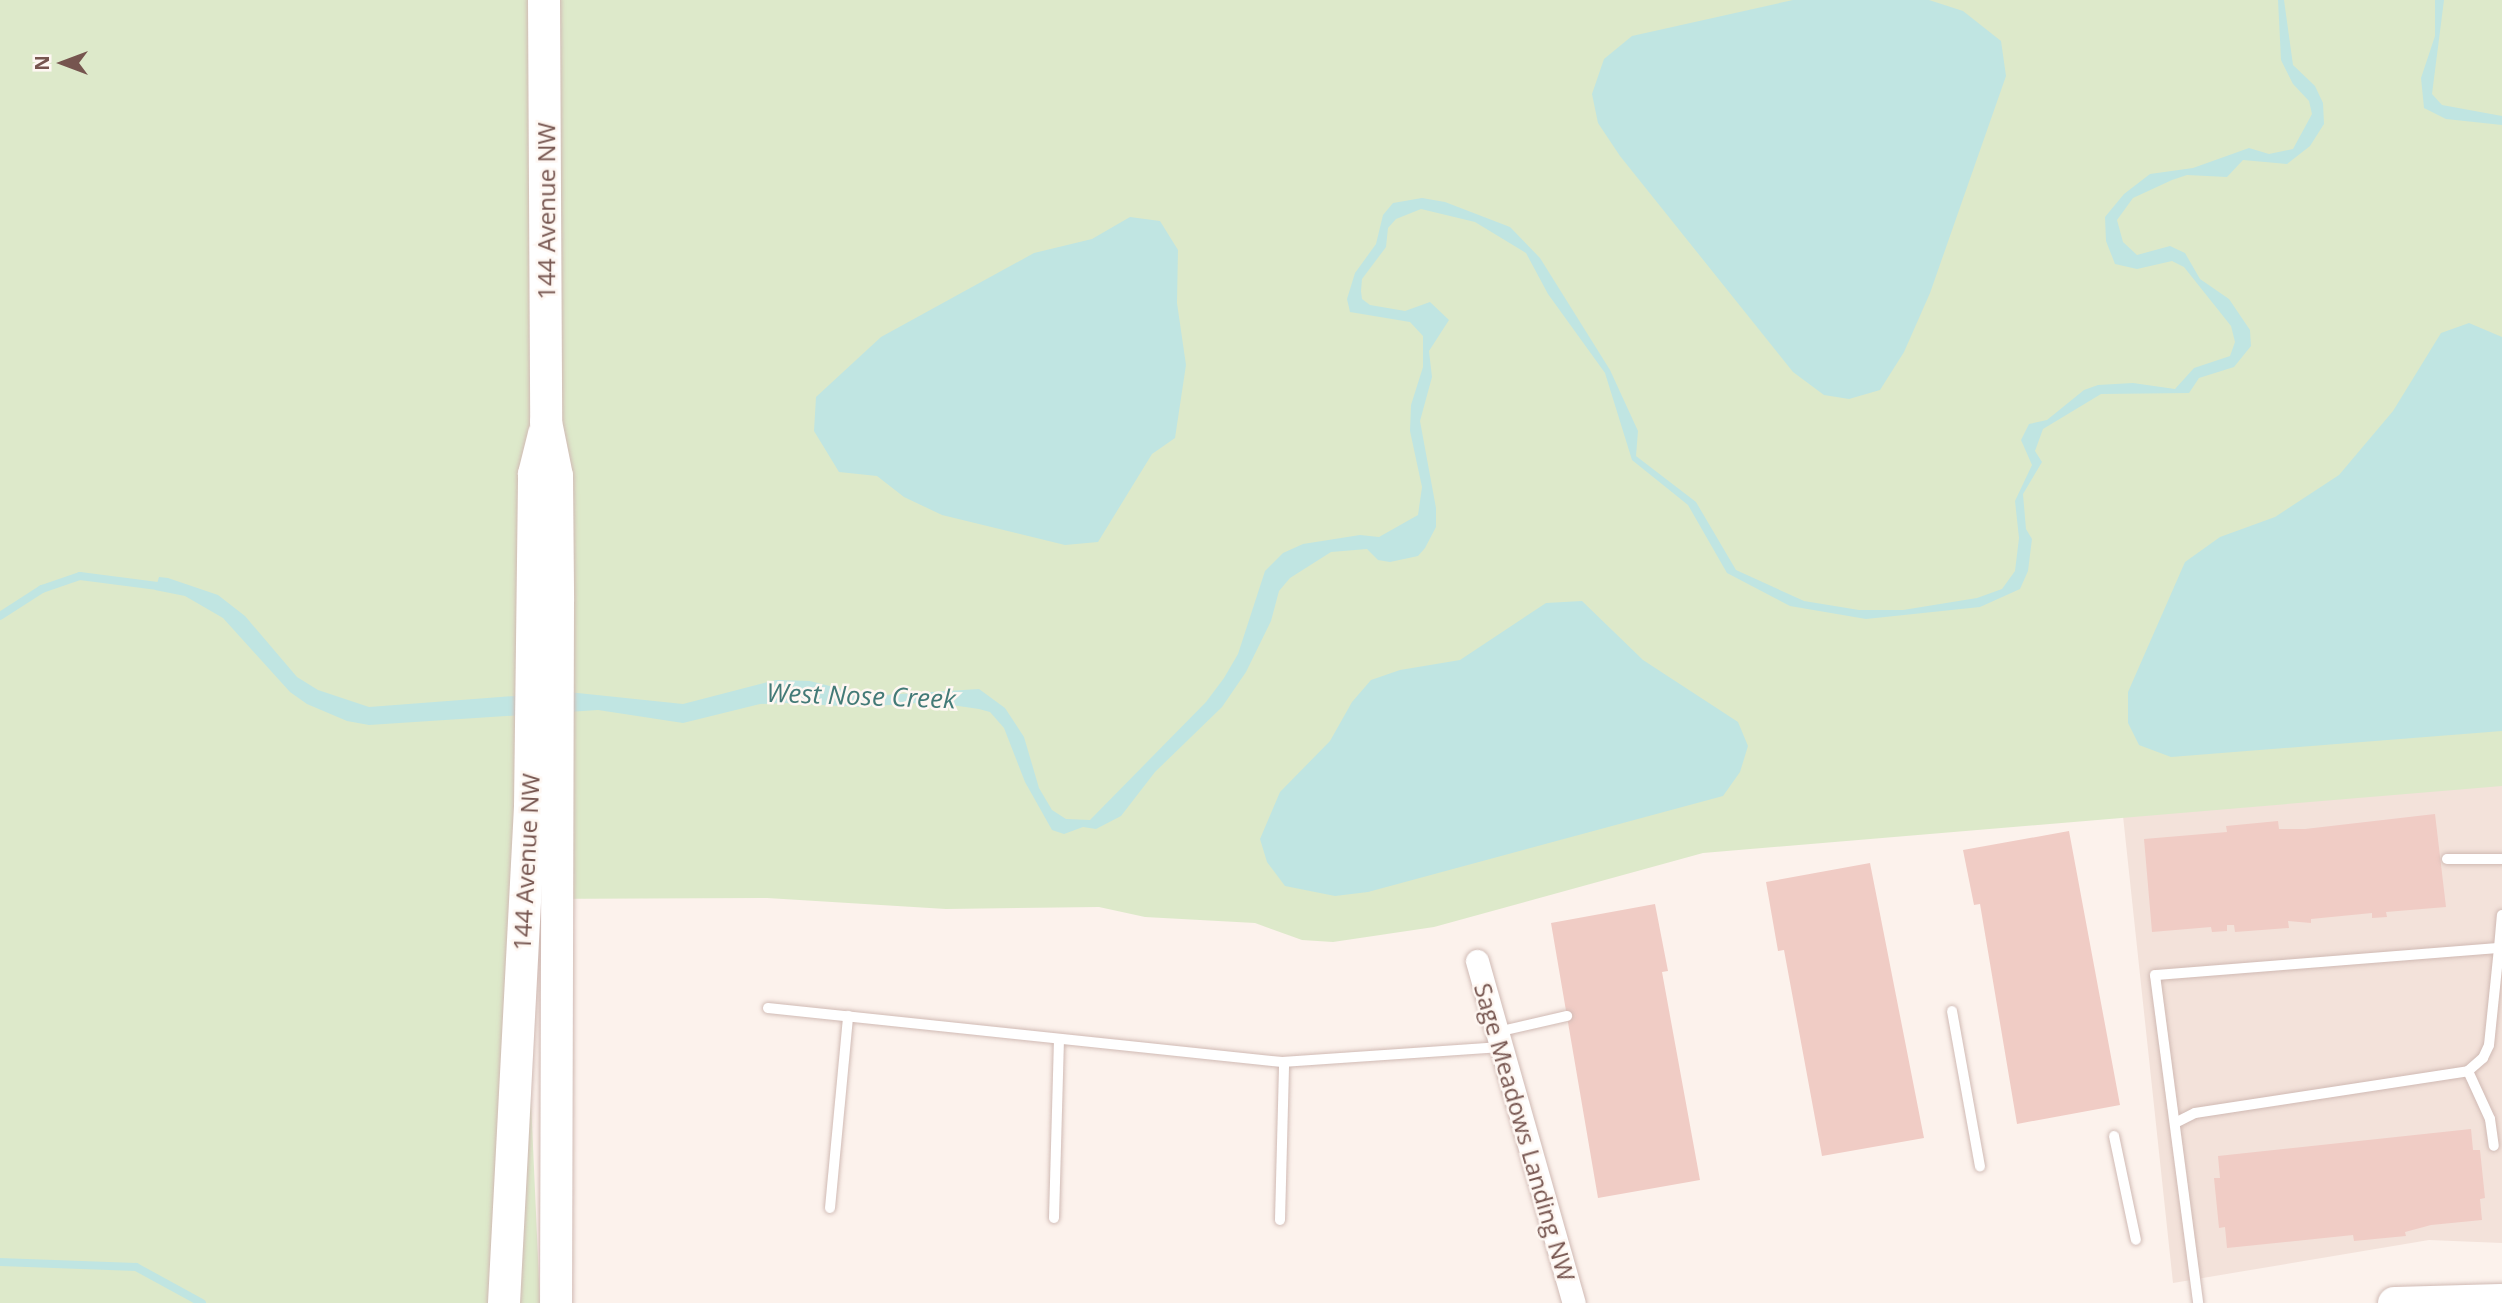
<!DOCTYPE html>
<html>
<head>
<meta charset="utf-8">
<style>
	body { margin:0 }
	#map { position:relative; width:2502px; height:1303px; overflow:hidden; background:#fcf2ec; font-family:"Open Sans",sans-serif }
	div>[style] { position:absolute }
	.residential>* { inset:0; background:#f3e2da }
	.green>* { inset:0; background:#dde9ca }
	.water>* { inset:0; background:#c0e5e2 }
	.stream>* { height:8px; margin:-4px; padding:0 4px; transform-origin:4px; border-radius:4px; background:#c0e5e2 }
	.building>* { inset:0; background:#f0ccc5 }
	.roads { filter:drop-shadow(0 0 2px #d0bab4) drop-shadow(0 0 2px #d0bab4) }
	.service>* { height:10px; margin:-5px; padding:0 5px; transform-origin:5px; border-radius:5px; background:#fff }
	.minor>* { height:23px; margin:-11.5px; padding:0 11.5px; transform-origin:11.5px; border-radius:11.5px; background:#fff }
	.secondary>* { height:32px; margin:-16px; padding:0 16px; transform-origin:16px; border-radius:16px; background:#fff }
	span { translate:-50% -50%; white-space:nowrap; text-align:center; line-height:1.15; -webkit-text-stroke:5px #fef7f2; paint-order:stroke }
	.street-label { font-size:24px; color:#76554f }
	.water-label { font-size:26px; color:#437a77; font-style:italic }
	.north { position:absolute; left:28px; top:28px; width:70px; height:70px; -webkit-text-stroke:5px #fef7f2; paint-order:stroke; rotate:270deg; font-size:19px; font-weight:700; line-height:28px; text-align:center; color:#76554f }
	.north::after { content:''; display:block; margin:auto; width:24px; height:32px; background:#76554f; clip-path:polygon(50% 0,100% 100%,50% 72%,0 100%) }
</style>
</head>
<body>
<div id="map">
	<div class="residential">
		<i style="clip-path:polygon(2470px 786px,2502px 786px,2502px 1243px,2429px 1240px,2173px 1283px,2123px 816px)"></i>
	</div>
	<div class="green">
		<i style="clip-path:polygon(0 0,2502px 0,2502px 786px,1703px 853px,1434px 927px,1333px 942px,1302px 940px,1255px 923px,1145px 917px,1099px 907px,946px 909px,767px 898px,522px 899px,540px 1303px,0 1303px)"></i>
	</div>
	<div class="water">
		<i style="clip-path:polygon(1793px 0,1929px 0,1963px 11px,2001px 41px,2006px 76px,1930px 293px,1904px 352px,1880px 390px,1849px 399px,1824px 395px,1793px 372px,1620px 156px,1598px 123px,1592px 94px,1604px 59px,1632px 36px)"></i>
		<i style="clip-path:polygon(2278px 0,2284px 0,2293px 65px,2315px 86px,2323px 103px,2324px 124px,2310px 146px,2287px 164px,2243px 160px,2227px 177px,2187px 175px,2172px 180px,2133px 198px,2117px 220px,2123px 242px,2137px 255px,2170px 246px,2185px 253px,2200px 279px,2229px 299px,2250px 330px,2251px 346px,2234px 367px,2199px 378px,2189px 393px,2101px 394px,2043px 429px,2035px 451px,2042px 462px,2023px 494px,2026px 529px,2032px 539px,2028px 571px,2020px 589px,1980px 607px,1866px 619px,1790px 606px,1727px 573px,1688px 505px,1632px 460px,1605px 373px,1548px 294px,1526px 253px,1475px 222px,1421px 209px,1396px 219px,1388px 228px,1386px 247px,1362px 279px,1361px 291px,1362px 299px,1370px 305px,1405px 311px,1430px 302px,1449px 320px,1429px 351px,1432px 377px,1420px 421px,1436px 508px,1436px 527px,1425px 548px,1418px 556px,1390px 562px,1378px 560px,1367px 549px,1331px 552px,1290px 578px,1279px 591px,1271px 621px,1246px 672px,1222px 707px,1155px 772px,1121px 816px,1096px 829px,1083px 827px,1064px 834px,1052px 830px,1025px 782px,1004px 728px,990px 712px,979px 709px,931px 702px,862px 707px,784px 703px,760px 704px,683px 723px,598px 710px,369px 725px,347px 721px,307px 704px,290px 692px,223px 618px,185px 596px,155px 590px,159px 577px,168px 578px,218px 595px,245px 616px,297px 677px,318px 690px,369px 707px,568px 692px,683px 704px,776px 680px,810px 681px,869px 696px,979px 689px,1005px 708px,1024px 737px,1039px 788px,1052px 810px,1066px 819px,1090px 820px,1206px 702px,1224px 678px,1238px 654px,1265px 571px,1283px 553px,1303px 544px,1360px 535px,1379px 537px,1418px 515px,1422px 487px,1410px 431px,1411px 405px,1423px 367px,1423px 336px,1410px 322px,1350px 312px,1347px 299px,1355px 273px,1376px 244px,1383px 215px,1393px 203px,1422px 198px,1445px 202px,1510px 227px,1540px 258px,1610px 370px,1638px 431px,1636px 456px,1696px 502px,1736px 570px,1804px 601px,1859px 610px,1903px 610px,1977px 598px,2002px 589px,2015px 571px,2019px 538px,2015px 501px,2032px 465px,2021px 440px,2029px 424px,2047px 420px,2084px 390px,2098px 385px,2133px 383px,2175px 389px,2194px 368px,2230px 356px,2235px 342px,2231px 326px,2184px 267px,2172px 261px,2137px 269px,2115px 264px,2106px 241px,2105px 217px,2124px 194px,2150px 174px,2193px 168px,2249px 148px,2269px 154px,2293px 149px,2312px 114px,2309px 101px,2293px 84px,2281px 60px)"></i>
		<i style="clip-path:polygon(2435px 0,2444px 0,2432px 94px,2442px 105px,2502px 116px,2502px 125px,2446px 119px,2424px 108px,2421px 78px,2435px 36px)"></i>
		<i style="clip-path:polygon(1130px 217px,1160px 221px,1178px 250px,1177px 303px,1186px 365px,1175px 438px,1152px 454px,1098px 542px,1065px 545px,942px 515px,904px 497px,877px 476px,839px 472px,814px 431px,816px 397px,881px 337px,1034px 253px,1092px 239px)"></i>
		<i style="clip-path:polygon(2469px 323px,2502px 337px,2502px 731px,2171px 757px,2139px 745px,2128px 723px,2128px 692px,2185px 562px,2220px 537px,2275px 517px,2339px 475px,2393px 411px,2441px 333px)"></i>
		<i style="clip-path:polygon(1582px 601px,1643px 660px,1738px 722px,1748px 746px,1740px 772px,1723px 796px,1368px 892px,1335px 896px,1285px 886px,1267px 862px,1260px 839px,1280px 792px,1330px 741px,1352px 702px,1371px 680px,1400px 670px,1460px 660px,1546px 603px)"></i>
	</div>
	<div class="stream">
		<i style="left:0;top:616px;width:50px;rotate:-32.7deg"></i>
		<i style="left:42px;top:589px;width:40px;rotate:-18.9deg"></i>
		<i style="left:80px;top:576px;width:86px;rotate:7.4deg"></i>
		<i style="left:0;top:1262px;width:136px;rotate:2.1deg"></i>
		<i style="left:136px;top:1267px;width:75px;rotate:28.6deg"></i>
	</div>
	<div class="building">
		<i style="clip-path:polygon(2435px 814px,2446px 907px,2386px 912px,2387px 917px,2372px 918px,2372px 913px,2311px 919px,2311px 923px,2288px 921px,2289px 928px,2235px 932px,2234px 925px,2227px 925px,2227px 931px,2212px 932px,2211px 927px,2152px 932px,2144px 839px,2227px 832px,2226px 826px,2278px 821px,2279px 829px,2305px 829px)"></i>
		<i style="clip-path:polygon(2069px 831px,2120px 1105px,2017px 1124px,1980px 904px,1974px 905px,1963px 850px)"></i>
		<i style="clip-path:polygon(1870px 863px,1924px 1138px,1822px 1156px,1784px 950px,1778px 951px,1766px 882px)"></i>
		<i style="clip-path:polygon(1655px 904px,1668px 971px,1662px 972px,1700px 1180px,1598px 1198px,1551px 923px)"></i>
		<i style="clip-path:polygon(2471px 1129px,2473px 1150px,2480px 1150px,2485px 1198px,2480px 1199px,2482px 1220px,2431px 1225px,2405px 1232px,2406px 1236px,2354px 1241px,2353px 1235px,2227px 1248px,2225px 1227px,2219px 1228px,2214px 1178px,2220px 1178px,2218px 1156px)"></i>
	</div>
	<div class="roads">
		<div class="service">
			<i style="left:2447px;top:859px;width:55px"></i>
			<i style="left:2499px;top:948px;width:33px;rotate:-85deg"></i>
			<i style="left:768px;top:1008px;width:517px;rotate:6deg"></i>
			<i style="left:1282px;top:1062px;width:220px;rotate:-3.9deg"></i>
			<i style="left:1952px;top:1011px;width:158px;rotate:79.8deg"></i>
			<i style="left:1497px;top:1032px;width:72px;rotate:-12.9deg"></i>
			<i style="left:2468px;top:1071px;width:53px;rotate:65.4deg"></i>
			<i style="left:2490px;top:1119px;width:27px;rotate:82deg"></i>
			<i style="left:2177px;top:1122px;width:20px;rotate:-27deg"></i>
			<i style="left:2195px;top:1113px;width:276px;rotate:-8.7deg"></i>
			<i style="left:2468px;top:1071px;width:20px;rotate:-41deg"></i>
			<i style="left:2483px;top:1058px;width:14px;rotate:-65deg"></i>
			<i style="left:2489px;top:1045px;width:98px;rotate:-84.1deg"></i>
			<i style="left:2499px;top:948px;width:345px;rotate:175.5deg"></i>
			<i style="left:2155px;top:975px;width:331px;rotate:82.5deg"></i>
			<i style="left:2114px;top:1136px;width:106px;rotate:78.1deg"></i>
			<i style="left:830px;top:1208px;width:193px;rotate:-84.6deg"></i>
			<i style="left:1054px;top:1218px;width:179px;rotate:-88.4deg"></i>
			<i style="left:1280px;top:1220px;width:158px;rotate:-88.5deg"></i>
		</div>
		<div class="minor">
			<i style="left:1477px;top:961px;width:355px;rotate:74.2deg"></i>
		</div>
		<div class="secondary">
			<i style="left:544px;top:0;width:422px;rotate:89.7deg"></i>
			<i style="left:546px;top:422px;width:55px;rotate:78.5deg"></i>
			<i style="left:557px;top:476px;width:125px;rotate:89.5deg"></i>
			<i style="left:558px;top:601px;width:702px;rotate:90.16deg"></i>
			<i style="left:504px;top:1303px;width:497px;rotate:-87deg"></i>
			<i style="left:530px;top:807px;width:333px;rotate:-89.3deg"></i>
			<i style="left:534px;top:474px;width:41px;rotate:-76deg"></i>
			<i style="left:2394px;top:1303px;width:108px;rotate:-1.6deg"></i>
		</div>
	</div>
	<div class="street-label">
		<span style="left:546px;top:211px;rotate:-90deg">144 Avenue NW</span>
		<span style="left:526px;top:862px;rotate:-87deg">144 Avenue NW</span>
		<span style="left:1525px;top:1132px;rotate:74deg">Sage Meadows Landing NW</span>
	</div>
	<div class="water-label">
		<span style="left:861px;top:696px;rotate:2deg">West Nose Creek</span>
	</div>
	<div class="north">N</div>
</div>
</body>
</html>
